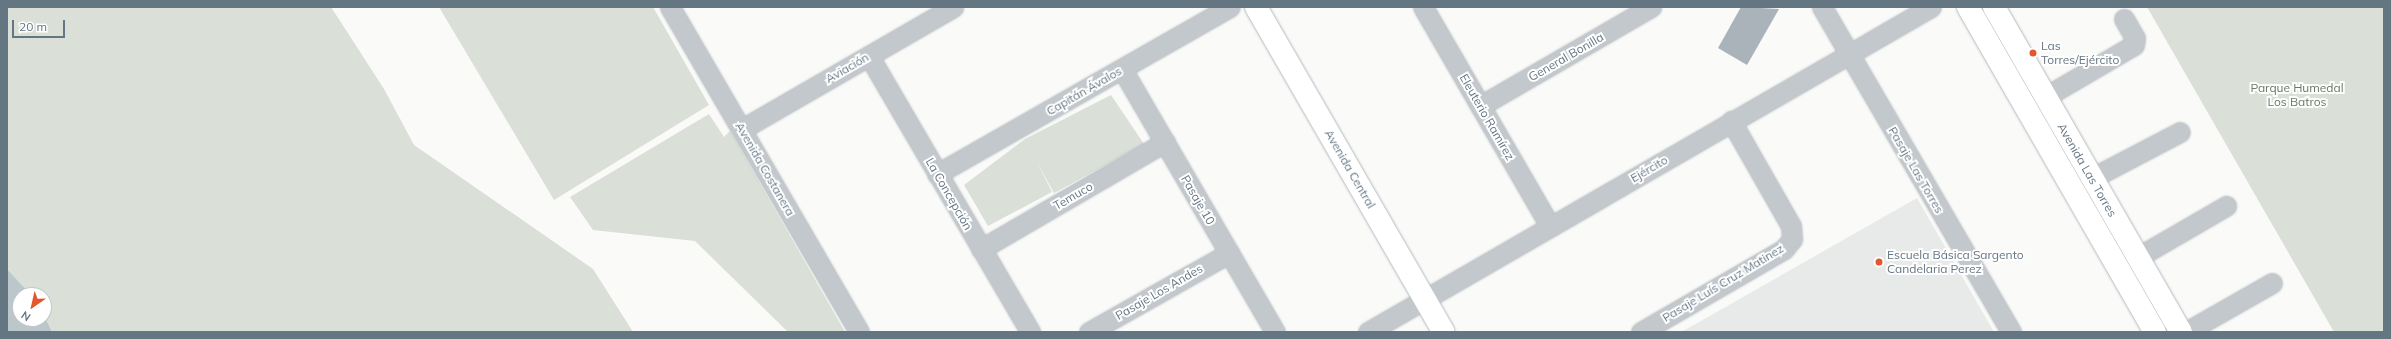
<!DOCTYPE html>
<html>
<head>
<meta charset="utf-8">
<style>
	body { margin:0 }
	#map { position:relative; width:2391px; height:339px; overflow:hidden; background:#fafaf8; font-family:Mulish,sans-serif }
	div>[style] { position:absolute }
	.built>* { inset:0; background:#e8e9e9 }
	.green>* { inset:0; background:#dadfd7 }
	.water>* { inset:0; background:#bbc7cb }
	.building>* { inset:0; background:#aab3b9 }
	.roads { filter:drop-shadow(0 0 1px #b3babf) drop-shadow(0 0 1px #b3babf) }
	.street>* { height:19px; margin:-9.5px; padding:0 9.5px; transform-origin:9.5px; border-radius:9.5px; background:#c3c8cc }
	.secondary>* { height:22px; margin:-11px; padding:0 11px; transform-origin:11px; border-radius:11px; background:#fff }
	.dots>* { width:11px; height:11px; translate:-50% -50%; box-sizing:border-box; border:2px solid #fff; border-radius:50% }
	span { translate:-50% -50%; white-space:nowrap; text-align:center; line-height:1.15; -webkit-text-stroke:4px #fff; paint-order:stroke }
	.poi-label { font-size:12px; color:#657683 }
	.left { translate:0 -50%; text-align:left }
	.street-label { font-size:12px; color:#657683 }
	.park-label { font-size:12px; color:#687a64 }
	.frame { position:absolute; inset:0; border:8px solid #657683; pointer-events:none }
	.north { position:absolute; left:12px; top:287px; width:40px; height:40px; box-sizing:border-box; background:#fff; border:1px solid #c1c8cd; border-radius:50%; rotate:214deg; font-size:11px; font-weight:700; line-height:16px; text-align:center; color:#657683 }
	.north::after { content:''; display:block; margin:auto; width:14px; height:18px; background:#e4572e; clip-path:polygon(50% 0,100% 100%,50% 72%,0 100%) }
	.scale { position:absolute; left:12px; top:20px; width:53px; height:18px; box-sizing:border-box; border:2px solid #657683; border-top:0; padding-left:5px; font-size:12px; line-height:14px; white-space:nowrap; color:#657683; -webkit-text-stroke:3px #fff; paint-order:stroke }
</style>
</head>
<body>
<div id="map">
	<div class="built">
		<i style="clip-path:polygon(1917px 198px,1994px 332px,1681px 332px,1692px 326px)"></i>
	</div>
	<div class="green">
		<i style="clip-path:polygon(7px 7px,331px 7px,384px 89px,414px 145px,593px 269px,633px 332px,52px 332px,44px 315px,44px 295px,31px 295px,7px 269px)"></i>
		<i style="clip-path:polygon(439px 7px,653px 7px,709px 105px,554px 200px)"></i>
		<i style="clip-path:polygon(2147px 7px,2384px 7px,2384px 332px,2334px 332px)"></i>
		<i style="clip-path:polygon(1111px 95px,1144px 144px,1054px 193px,1037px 162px,1052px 192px,988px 226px,964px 185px,1025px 139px)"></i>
		<i style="clip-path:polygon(709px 114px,724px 137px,730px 131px,845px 332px,788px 332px,695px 241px,593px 230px,570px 197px)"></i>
	</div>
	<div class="water">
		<i style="clip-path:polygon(7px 269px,31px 295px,20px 295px,20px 319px,44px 319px,44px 315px,52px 332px,7px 332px)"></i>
	</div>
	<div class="building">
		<i style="clip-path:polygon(1741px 7px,1779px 9px,1747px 65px,1718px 48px)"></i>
	</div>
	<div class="roads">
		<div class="street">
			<i style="left:670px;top:7px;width:376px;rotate:59.8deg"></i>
			<i style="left:1423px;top:7px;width:253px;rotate:59.9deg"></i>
			<i style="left:1822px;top:7px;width:376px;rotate:59.8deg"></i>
			<i style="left:869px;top:56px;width:320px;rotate:59.7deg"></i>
			<i style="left:1122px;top:69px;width:304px;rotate:59.8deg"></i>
			<i style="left:2045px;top:97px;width:103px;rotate:-30.3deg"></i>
			<i style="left:2134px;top:45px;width:7px;rotate:-82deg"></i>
			<i style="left:2135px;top:38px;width:22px;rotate:-120deg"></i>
			<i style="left:1480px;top:106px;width:198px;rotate:-30.1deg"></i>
			<i style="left:742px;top:129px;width:244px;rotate:-30deg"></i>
			<i style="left:937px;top:174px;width:337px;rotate:-29.7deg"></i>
			<i style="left:2092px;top:178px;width:99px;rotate:-27.6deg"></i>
			<i style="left:981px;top:249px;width:213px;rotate:-30.2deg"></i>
			<i style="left:2138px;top:257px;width:102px;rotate:-30.1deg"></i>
			<i style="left:1089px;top:332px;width:161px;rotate:-29.4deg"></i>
			<i style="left:1368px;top:332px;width:650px;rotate:-30deg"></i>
			<i style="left:1641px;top:332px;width:165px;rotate:-30.1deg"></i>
			<i style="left:1784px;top:249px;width:13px;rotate:-51deg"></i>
			<i style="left:1792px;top:239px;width:13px;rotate:-94deg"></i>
			<i style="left:1791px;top:226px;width:121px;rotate:-119.7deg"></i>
			<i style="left:2186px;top:332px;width:99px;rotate:-29.7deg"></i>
		</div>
		<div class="secondary">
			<i style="left:1256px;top:7px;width:375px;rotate:60deg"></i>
			<i style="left:1968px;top:7px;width:375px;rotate:60.1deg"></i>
			<i style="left:1994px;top:7px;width:375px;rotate:60.1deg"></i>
		</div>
	</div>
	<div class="dots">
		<i style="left:2033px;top:53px;background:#e4572e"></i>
		<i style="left:1879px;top:262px;background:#e4572e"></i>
	</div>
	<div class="poi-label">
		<span class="left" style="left:2041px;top:53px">Las<br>Torres/Ejército</span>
		<span class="left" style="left:1887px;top:262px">Escuela Básica Sargento<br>Candelaria Perez</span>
	</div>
	<div class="street-label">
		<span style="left:1566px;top:57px;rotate:-30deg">General Bonilla</span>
		<span style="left:847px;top:68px;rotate:-30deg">Aviación</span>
		<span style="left:1084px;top:91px;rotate:-30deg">Capitán Ávalos</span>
		<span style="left:1487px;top:117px;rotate:60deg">Eleuterio Ramírez</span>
		<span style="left:765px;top:169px;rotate:60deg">Avenida Costanera</span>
		<span style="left:1350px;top:169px;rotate:60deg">Avenida Central</span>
		<span style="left:1649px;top:169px;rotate:-30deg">Ejército</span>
		<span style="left:1916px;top:170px;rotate:60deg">Pasaje Las Torres</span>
		<span style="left:2087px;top:170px;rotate:60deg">Avenida Las Torres</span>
		<span style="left:949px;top:194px;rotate:60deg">La Concepción</span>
		<span style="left:1073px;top:196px;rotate:-30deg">Temuco</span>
		<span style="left:1198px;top:200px;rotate:60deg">Pasaje 10</span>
		<span style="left:1723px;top:283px;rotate:-31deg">Pasaje Luís Cruz Matinez</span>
		<span style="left:1159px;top:292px;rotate:-30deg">Pasaje Los Andes</span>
	</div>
	<div class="park-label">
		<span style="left:2297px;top:95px">Parque Humedal<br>Los Batros</span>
	</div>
	<div class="frame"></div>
	<div class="north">N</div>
	<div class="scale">20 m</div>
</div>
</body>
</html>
